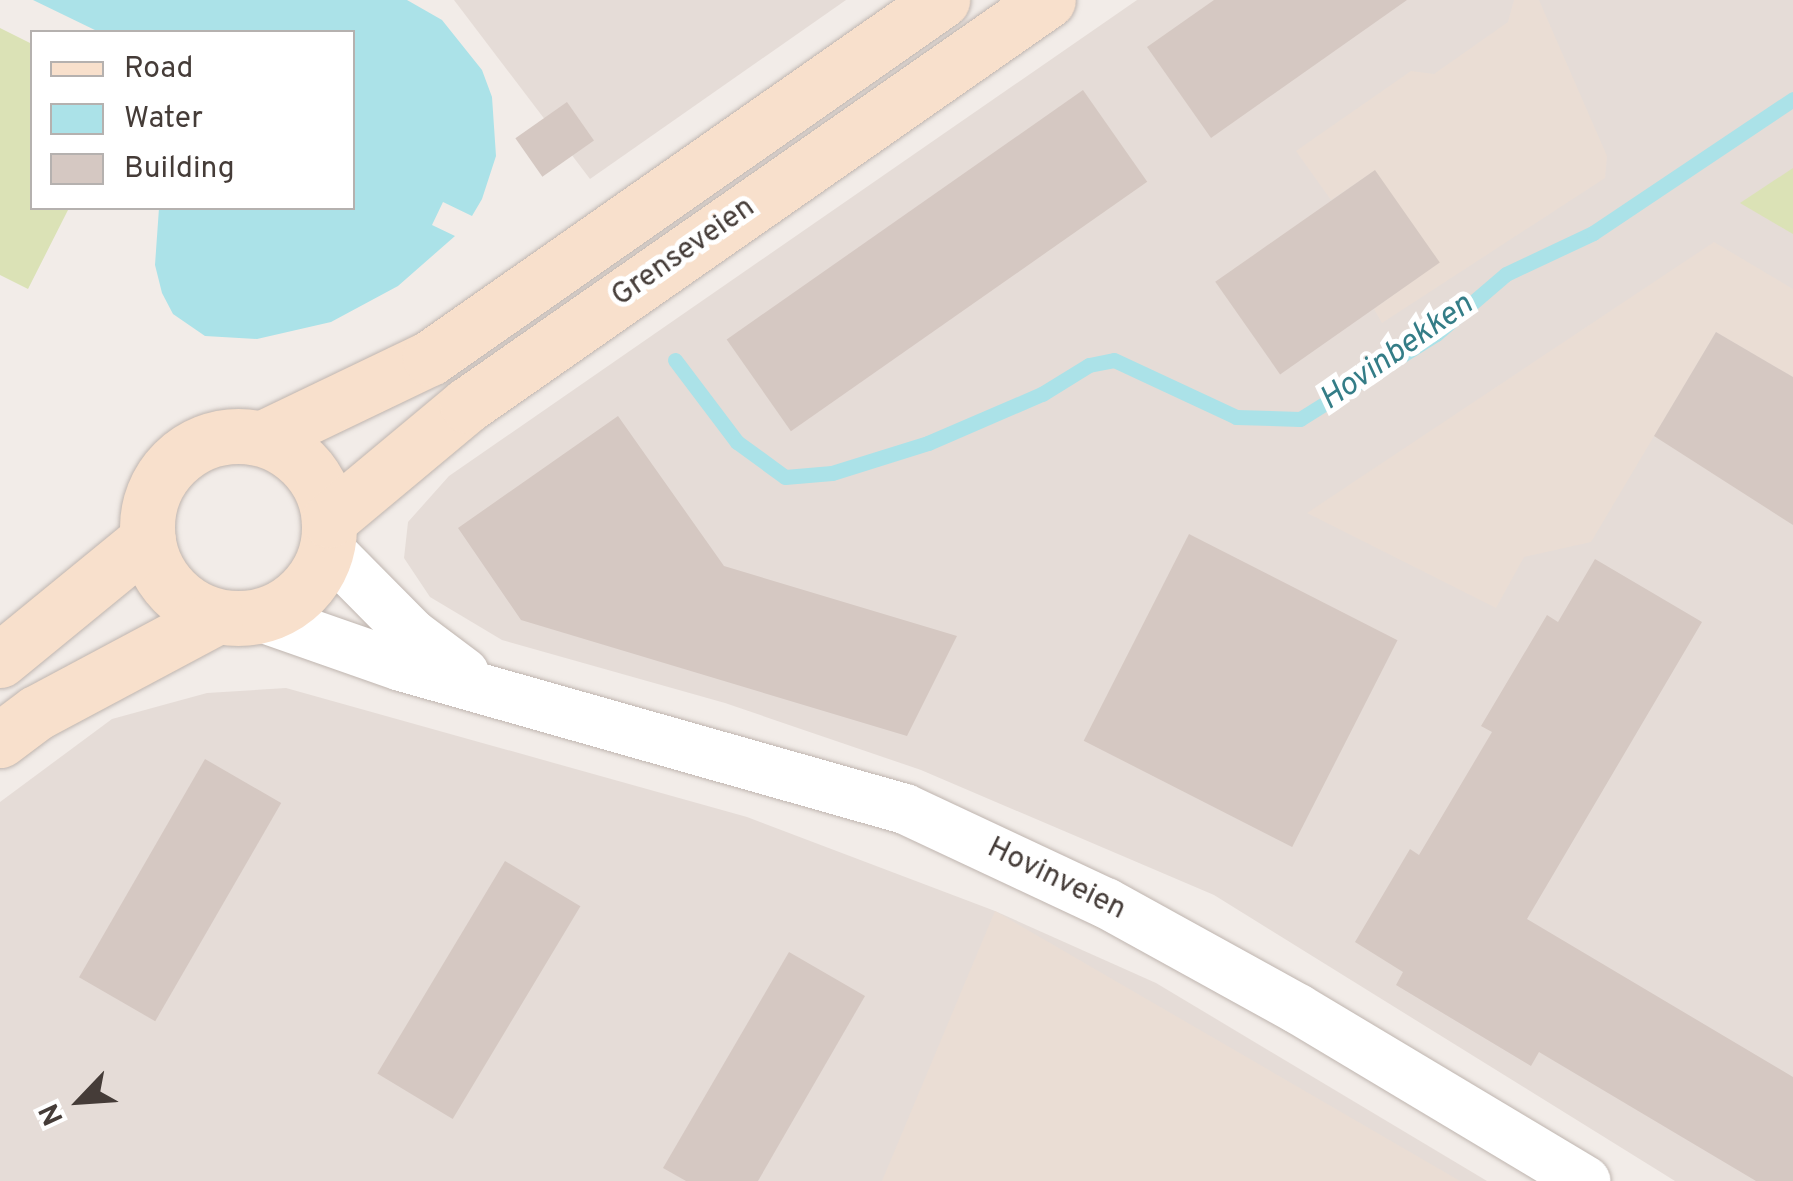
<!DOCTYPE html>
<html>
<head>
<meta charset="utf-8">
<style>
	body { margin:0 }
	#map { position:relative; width:1793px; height:1181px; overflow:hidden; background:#f2ece8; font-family:Overpass,sans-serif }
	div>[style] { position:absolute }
	.residential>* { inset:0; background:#e5dcd7 }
	.education>* { inset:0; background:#eaddd4 }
	.green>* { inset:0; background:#dbe2b6 }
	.water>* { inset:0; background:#abe2e8 }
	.stream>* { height:15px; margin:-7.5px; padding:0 7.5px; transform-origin:7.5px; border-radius:7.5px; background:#abe2e8 }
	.building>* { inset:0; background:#d5c8c2; transform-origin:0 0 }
	.roads { filter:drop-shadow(0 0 2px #bfb5af) drop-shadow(0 0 2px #bfb5af) }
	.minor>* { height:50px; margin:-25px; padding:0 25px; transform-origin:25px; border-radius:25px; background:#fff }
	.secondary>* { height:55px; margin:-27.5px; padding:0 27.5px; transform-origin:27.5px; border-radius:27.5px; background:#f8e0cc }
	.secondary>.ring { margin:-27.5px; padding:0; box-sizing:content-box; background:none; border:55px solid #f8e0cc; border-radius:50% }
	span { translate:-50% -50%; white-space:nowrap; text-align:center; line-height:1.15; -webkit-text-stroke:10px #fff; paint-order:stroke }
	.street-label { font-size:30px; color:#453c38 }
	.water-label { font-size:32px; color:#347d87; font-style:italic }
	.legend { position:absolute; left:30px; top:30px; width:325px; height:180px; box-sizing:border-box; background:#fff; border:2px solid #b5b1af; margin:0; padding:12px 18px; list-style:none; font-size:30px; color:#453c38 }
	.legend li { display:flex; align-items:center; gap:20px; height:50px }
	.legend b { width:50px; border:2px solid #b5b1af }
	.north { position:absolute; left:30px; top:1051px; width:100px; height:100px; -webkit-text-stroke:8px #fff; paint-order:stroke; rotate:245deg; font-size:28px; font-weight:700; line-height:40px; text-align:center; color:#453c38 }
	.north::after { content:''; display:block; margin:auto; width:35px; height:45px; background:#453c38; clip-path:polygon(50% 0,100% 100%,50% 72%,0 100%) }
</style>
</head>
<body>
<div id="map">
	<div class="residential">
		<i style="clip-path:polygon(454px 0,846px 0,590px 179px)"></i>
		<i style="clip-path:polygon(1137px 0,1793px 0,1793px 1181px,1675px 1181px,1214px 895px,921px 770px,725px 703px,502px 640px,430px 597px,404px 558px,408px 522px,449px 476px)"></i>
		<i style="clip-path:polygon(286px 688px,747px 817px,995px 911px,1156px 983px,1487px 1181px,0 1181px,0 802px,112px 719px,207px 693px)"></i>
	</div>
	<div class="education">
		<i style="clip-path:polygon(1514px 0,1539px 0,1607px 156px,1605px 178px,1382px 323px,1374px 309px,1439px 262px,1374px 171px,1331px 200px,1296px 151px,1411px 71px,1434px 74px,1508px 22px)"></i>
		<i style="clip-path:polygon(1714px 242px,1793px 289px,1793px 377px,1716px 332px,1591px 542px,1524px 557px,1496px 608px,1307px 513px)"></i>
		<i style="clip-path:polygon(995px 911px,1460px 1181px,882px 1181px)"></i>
	</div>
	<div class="green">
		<i style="clip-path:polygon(0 28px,32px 44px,32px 208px,69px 208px,28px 289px,0 275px)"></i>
		<i style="clip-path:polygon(1793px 168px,1793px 234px,1740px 203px)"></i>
	</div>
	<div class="water">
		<i style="clip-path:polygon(33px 0,407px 0,442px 20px,482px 70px,492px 97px,496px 156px,482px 199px,472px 216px,443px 202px,432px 225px,455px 236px,398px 286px,331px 322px,257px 339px,205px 336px,173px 314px,162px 293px,155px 265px,159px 208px,352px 208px,352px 32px,99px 32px)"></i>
	</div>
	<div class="stream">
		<i style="left:675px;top:360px;width:103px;rotate:52.9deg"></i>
		<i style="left:737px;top:442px;width:59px;rotate:36.1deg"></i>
		<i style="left:785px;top:477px;width:47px;rotate:-4.9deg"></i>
		<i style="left:832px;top:473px;width:101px;rotate:-17.4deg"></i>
		<i style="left:928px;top:443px;width:124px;rotate:-23.3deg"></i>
		<i style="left:1042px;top:394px;width:55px;rotate:-31.7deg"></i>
		<i style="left:1089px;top:365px;width:25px;rotate:-11deg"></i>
		<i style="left:1114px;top:360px;width:135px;rotate:25deg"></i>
		<i style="left:1236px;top:417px;width:64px;rotate:1.8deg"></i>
		<i style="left:1300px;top:419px;width:160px;rotate:-32deg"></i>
		<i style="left:1436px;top:334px;width:92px;rotate:-40.6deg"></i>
		<i style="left:1506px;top:274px;width:96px;rotate:-25.2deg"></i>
		<i style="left:1593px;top:233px;width:241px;rotate:-33.8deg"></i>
	</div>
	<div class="building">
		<i style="clip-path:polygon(1214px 0,1407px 0,1211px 138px,1147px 47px)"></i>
		<i style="left:1083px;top:90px;width:112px;height:435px;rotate:55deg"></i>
		<i style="left:567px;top:102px;width:47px;height:63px;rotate:55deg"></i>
		<i style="left:1375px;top:170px;width:113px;height:195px;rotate:55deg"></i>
		<i style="clip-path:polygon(1716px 332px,1793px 377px,1793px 525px,1654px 436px)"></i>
		<i style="clip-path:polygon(618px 416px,724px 566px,957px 636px,907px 736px,521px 620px,458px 528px)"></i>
		<i style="left:1189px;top:534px;width:234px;height:232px;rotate:27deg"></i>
		<i style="clip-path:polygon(1595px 559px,1702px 622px,1527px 919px,1793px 1077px,1793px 1181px,1756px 1181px,1539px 1052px,1531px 1066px,1396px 985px,1403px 972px,1355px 942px,1410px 849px,1419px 855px,1492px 732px,1481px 726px,1547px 615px,1558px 622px)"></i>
		<i style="left:205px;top:759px;width:88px;height:252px;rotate:30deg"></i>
		<i style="left:505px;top:861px;width:88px;height:248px;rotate:31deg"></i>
		<i style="clip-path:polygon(789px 952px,865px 996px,758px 1181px,686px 1181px,663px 1168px)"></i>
	</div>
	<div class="roads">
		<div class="minor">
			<i style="left:327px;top:548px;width:121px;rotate:45.3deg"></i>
			<i style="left:412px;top:634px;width:65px;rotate:36.9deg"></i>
			<i style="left:258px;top:616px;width:151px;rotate:19.3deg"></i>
			<i style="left:401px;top:666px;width:524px;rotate:15.84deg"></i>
			<i style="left:905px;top:809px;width:222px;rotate:25.1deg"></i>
			<i style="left:1106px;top:903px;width:219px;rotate:28.9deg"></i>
			<i style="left:1298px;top:1009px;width:335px;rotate:30.9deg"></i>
		</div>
		<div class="secondary">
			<i class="ring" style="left:147px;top:436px;width:127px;height:127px"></i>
			<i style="left:263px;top:438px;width:185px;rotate:-25.6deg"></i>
			<i style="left:430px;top:358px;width:625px;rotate:-34.96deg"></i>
			<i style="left:329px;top:520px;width:180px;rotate:-39.8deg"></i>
			<i style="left:467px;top:405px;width:708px;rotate:-34.88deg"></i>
			<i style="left:0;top:660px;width:191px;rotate:-39.3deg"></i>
			<i style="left:0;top:740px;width:45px;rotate:-36.9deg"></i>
			<i style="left:36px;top:713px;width:204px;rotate:-28.1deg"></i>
		</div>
	</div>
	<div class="street-label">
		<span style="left:684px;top:253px;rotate:-35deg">Grenseveien</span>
		<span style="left:1056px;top:880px;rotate:26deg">Hovinveien</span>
	</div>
	<div class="water-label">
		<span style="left:1397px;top:353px;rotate:-35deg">Hovinbekken</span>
	</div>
	<ul class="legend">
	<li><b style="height:12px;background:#f8e0cc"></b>Road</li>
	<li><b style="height:28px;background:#abe2e8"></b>Water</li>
	<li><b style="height:28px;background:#d5c8c2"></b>Building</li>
	</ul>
	<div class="north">N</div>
</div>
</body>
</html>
